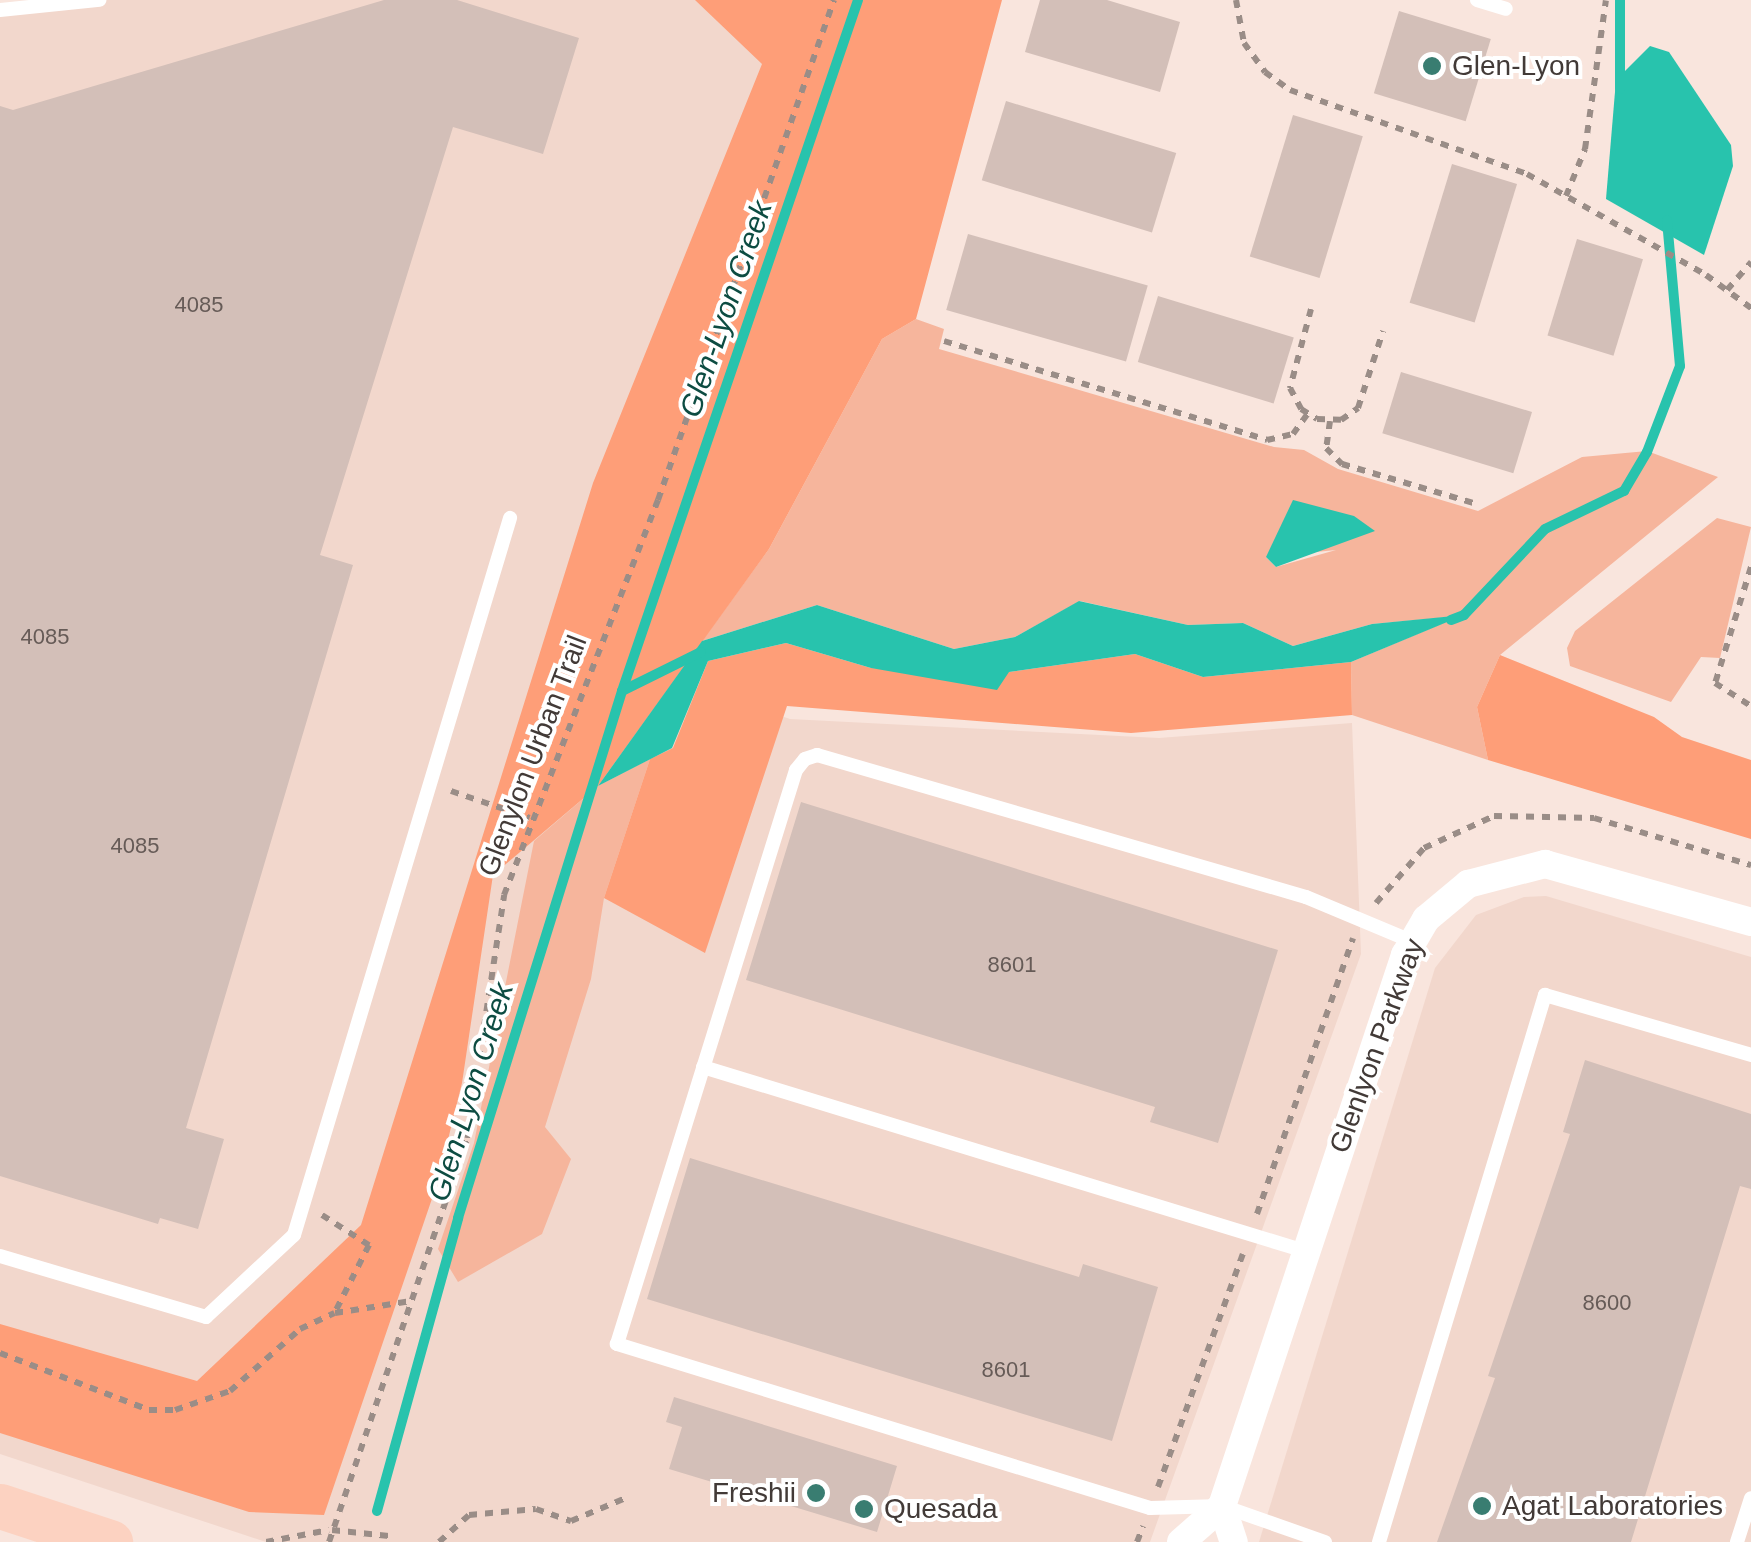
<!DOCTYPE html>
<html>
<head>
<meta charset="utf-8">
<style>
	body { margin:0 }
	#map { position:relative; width:1751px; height:1542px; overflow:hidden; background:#f9e5dd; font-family:Arial,sans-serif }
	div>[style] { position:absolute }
	.built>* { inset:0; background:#f2d7cc }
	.green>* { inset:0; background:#f6b59c }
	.forest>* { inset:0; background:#fe9e78 }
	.water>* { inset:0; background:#28c3ad }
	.stream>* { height:10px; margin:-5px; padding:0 5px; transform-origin:5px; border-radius:5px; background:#28c3ad }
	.building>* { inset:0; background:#d3bfb8; transform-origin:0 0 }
	.path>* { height:6px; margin-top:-3px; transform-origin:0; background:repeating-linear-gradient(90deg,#9a8d87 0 8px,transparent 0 16px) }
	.lane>* { height:14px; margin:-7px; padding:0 7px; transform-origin:7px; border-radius:7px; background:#fff }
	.street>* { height:28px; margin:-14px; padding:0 14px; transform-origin:14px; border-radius:14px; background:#fff }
	.primary>* { height:45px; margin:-22.5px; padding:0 22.5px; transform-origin:22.5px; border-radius:22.5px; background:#fcd2c1 }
	.dots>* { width:28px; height:28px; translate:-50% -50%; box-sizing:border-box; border:5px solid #fff; border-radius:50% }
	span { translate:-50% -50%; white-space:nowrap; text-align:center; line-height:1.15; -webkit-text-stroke:8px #fff; paint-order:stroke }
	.number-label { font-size:22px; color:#665b57 }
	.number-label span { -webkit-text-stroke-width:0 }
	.poi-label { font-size:28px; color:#423a37 }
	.left { translate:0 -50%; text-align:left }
	.right { translate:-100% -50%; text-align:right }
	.street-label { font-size:28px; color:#423a37 }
	.water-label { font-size:30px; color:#0d4c42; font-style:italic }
</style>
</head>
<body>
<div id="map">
	<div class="built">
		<i style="clip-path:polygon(99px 0,827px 0,629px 664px,790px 719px,1159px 738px,1352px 723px,1361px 954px,1150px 1542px,266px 1542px,0 1454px,0 10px)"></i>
		<i style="clip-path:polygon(1546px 896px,1751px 957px,1751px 1542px,1259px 1542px,1435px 968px,1476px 915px,1524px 897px)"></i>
	</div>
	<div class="green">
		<i style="clip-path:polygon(evenodd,916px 319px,944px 329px,939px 349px,1274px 447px,1304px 450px,1338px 469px,1478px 511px,1582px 457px,1647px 451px,1718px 477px,1500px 655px,1477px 707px,1488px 760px,1352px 715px,1351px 662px,1460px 616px,1372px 624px,1293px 646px,1243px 623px,1188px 625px,1080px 601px,1015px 637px,954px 649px,817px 605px,702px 641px,769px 549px,882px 339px,916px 319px,1336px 550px,1276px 567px,1266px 557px,1336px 550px)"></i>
		<i style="clip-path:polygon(1717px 518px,1751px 527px,1720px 658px,1701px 657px,1671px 702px,1570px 666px,1567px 648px,1575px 631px)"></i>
		<i style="clip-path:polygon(650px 759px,604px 898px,591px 979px,545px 1127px,571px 1159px,542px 1234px,458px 1282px,438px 1249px,474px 1143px,534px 841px,598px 786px)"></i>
	</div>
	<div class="forest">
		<i style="clip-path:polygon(695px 0,1002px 0,916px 319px,882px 339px,769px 549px,598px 786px,493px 875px,462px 1083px,437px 1184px,324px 1515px,249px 1512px,0 1433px,0 1324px,197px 1381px,361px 1225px,593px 483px,762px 64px)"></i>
		<i style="clip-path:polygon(786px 643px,871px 668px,1009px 672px,1135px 654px,1203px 677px,1351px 662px,1352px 715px,1131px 733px,787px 706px,705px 953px,604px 898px,650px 759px,673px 748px,708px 661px)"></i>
		<i style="clip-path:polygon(1500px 655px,1654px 717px,1682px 737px,1751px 760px,1751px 839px,1488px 760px,1477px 707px)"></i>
	</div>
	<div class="water">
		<i style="clip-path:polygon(1650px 46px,1669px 52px,1731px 145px,1733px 166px,1704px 255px,1606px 199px,1616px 80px)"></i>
		<i style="clip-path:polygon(1293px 500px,1354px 516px,1375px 531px,1276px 567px,1266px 557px)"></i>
		<i style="clip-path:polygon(1079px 601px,1188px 625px,1243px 623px,1293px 646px,1372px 624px,1464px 615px,1351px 662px,1203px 677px,1135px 654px,1009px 672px,997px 690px,871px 668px,786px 643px,708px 661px,672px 748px,598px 786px,702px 641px,817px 605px,954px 649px,1015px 637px)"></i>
	</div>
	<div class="stream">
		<i style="left:1620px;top:0;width:89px;rotate:90deg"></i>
		<i style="left:1451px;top:620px;width:14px;rotate:-21deg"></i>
		<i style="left:1464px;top:615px;width:118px;rotate:-46.7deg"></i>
		<i style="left:1545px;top:529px;width:88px;rotate:-25.7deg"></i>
		<i style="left:1624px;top:491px;width:45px;rotate:-59.5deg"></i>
		<i style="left:1647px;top:452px;width:92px;rotate:-69deg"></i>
		<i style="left:1680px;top:366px;width:146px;rotate:-95.1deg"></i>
		<i style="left:622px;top:691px;width:730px;rotate:-71.14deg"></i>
		<i style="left:377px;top:1511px;width:304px;rotate:-74.5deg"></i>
		<i style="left:458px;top:1218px;width:552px;rotate:-72.71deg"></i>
		<i style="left:622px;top:691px;width:88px;rotate:-26.3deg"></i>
	</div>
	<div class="building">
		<i style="clip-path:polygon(384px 0,457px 0,579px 38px,543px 154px,453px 127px,320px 555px,353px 565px,186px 1128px,224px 1139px,198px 1229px,160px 1218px,158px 1224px,0 1176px,0 106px,13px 110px)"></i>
		<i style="clip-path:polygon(1040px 0,1107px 0,1180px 22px,1160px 92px,1025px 52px)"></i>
		<i style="left:1399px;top:11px;width:96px;height:86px;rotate:17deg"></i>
		<i style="left:1006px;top:101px;width:178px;height:83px;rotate:17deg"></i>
		<i style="left:1293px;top:115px;width:73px;height:148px;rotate:17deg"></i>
		<i style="left:1452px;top:164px;width:68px;height:145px;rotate:17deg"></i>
		<i style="left:968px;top:234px;width:187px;height:79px;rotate:16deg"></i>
		<i style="left:1577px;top:239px;width:69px;height:101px;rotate:17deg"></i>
		<i style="left:1158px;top:296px;width:142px;height:69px;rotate:17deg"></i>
		<i style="left:1401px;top:372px;width:137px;height:64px;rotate:17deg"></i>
		<i style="clip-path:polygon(801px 802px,1278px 950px,1218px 1143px,1150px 1122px,1155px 1107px,746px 980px)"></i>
		<i style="clip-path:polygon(1585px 1060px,1751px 1114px,1751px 1189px,1740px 1186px,1631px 1542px,1437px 1542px,1495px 1378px,1488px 1376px,1570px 1134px,1563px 1132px)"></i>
		<i style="clip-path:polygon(690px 1158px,1079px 1277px,1083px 1264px,1158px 1287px,1112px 1441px,647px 1299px)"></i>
		<i style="clip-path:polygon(674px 1397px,897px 1466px,877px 1532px,669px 1469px,682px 1427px,666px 1422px)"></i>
	</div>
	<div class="path">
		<i style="left:1236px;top:0;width:44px;rotate:79.5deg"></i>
		<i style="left:1244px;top:43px;width:36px;rotate:54deg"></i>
		<i style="left:1265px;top:72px;width:31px;rotate:36deg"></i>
		<i style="left:1290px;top:90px;width:251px;rotate:19.5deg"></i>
		<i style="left:1527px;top:174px;width:206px;rotate:29.4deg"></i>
		<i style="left:1706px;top:275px;width:56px;rotate:36.3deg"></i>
		<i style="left:1566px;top:196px;width:51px;rotate:-68deg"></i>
		<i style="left:1585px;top:149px;width:150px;rotate:-82deg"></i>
		<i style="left:1727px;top:290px;width:37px;rotate:-49deg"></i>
		<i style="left:1311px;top:309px;width:82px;rotate:104.9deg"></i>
		<i style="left:1290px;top:388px;width:24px;rotate:62deg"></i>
		<i style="left:1301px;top:409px;width:19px;rotate:32deg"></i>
		<i style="left:1317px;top:419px;width:24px;rotate:2deg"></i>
		<i style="left:1341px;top:420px;width:21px;rotate:-35deg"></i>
		<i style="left:1358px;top:408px;width:81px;rotate:-72deg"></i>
		<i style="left:944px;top:341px;width:338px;rotate:17deg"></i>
		<i style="left:1267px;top:440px;width:27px;rotate:-13deg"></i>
		<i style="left:1293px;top:434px;width:24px;rotate:-54deg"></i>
		<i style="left:1330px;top:421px;width:27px;rotate:98deg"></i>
		<i style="left:1326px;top:448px;width:23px;rotate:45deg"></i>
		<i style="left:1342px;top:464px;width:141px;rotate:16.5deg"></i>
		<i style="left:1751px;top:567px;width:121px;rotate:107.2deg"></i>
		<i style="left:1715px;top:683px;width:43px;rotate:32.6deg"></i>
		<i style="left:451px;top:791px;width:83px;rotate:18.9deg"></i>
		<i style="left:1376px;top:903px;width:73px;rotate:-48.9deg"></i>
		<i style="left:1424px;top:848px;width:77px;rotate:-24.6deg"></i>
		<i style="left:1494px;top:816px;width:100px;rotate:1.1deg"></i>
		<i style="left:1594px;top:818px;width:164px;rotate:16.7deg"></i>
		<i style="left:1257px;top:1214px;width:292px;rotate:-70.8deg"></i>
		<i style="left:322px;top:1215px;width:56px;rotate:32.6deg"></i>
		<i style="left:369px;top:1245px;width:75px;rotate:116.9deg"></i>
		<i style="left:0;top:1353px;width:160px;rotate:20.9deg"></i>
		<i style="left:149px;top:1410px;width:26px"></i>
		<i style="left:175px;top:1410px;width:58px;rotate:-19.1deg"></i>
		<i style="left:230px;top:1391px;width:94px;rotate:-41.5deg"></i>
		<i style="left:300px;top:1329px;width:38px;rotate:-25deg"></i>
		<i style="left:335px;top:1313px;width:77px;rotate:-9deg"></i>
		<i style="left:1158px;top:1487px;width:248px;rotate:-70deg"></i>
		<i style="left:332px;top:1530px;width:57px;rotate:6deg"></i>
		<i style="left:266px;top:1542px;width:64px;rotate:-10.8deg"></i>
		<i style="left:329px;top:1542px;width:427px;rotate:-71.1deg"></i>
		<i style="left:467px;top:1138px;width:246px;rotate:-81.3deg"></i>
		<i style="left:504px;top:895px;width:424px;rotate:-68.7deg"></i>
		<i style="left:658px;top:500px;width:530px;rotate:-70.61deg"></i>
		<i style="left:439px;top:1542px;width:40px;rotate:-42deg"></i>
		<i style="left:469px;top:1515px;width:67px;rotate:-5.1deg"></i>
		<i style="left:536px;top:1509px;width:37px;rotate:19deg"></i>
		<i style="left:571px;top:1521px;width:60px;rotate:-22.7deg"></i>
		<i style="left:1137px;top:1542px;width:17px;rotate:-69deg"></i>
	</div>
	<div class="lane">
		<i style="left:1477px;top:0;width:30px;rotate:17deg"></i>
		<i style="left:0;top:10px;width:100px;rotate:-5.8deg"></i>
		<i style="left:703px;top:1067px;width:629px;rotate:17deg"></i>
		<i style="left:0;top:1256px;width:215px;rotate:16.5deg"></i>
		<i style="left:206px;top:1317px;width:120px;rotate:-43deg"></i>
		<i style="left:294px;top:1235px;width:749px;rotate:-73.23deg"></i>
		<i style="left:1325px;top:1542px;width:109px;rotate:-160.7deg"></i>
		<i style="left:1222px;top:1506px;width:72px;rotate:178.4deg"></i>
		<i style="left:1150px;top:1508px;width:558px;rotate:-162.9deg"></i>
		<i style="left:617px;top:1344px;width:601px;rotate:-72.68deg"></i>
		<i style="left:796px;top:770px;width:14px;rotate:-51deg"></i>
		<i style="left:805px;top:759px;width:13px;rotate:-18deg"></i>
		<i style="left:817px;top:755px;width:509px;rotate:16.19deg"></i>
		<i style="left:1306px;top:897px;width:114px;rotate:22.7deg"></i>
		<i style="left:1379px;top:1542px;width:572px;rotate:-73.12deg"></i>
		<i style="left:1545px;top:995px;width:215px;rotate:16.2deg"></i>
		<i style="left:1737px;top:1542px;width:46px;rotate:-72.3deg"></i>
	</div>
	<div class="street">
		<i style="left:1222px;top:1506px;width:38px;rotate:72deg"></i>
		<i style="left:1181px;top:1542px;width:55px;rotate:-41.3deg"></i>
		<i style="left:1222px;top:1506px;width:581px;rotate:-71.63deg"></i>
		<i style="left:1405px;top:955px;width:42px;rotate:-59.7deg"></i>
		<i style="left:1426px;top:919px;width:55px;rotate:-39.8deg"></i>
		<i style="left:1468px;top:884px;width:80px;rotate:-14.6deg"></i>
		<i style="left:1545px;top:864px;width:214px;rotate:15.7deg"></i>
	</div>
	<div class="primary">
		<i style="left:0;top:1506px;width:116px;rotate:18.1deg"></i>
	</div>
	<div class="dots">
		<i style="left:1432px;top:66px;background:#397d71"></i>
		<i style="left:816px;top:1493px;background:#397d71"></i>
		<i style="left:1482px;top:1506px;background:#397d71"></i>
		<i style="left:864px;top:1509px;background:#397d71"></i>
	</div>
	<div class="number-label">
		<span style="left:199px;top:305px">4085</span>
		<span style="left:45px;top:637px">4085</span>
		<span style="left:135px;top:846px">4085</span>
		<span style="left:1012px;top:965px">8601</span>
		<span style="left:1607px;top:1303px">8600</span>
		<span style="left:1006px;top:1370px">8601</span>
	</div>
	<div class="poi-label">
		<span class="left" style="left:1452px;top:66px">Glen-Lyon</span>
		<span class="right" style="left:796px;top:1493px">Freshii</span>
		<span class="left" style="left:1502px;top:1506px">Agat Laboratories</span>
		<span class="left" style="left:884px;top:1509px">Quesada</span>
	</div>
	<div class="street-label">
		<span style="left:533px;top:756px;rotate:-69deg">Glenylon Urban Trail</span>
		<span style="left:1377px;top:1046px;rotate:-70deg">Glenlyon Parkway</span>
	</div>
	<div class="water-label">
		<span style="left:726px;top:309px;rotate:-71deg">Glen-Lyon Creek</span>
		<span style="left:471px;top:1092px;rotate:-73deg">Glen-Lyon Creek</span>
	</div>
</div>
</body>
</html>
